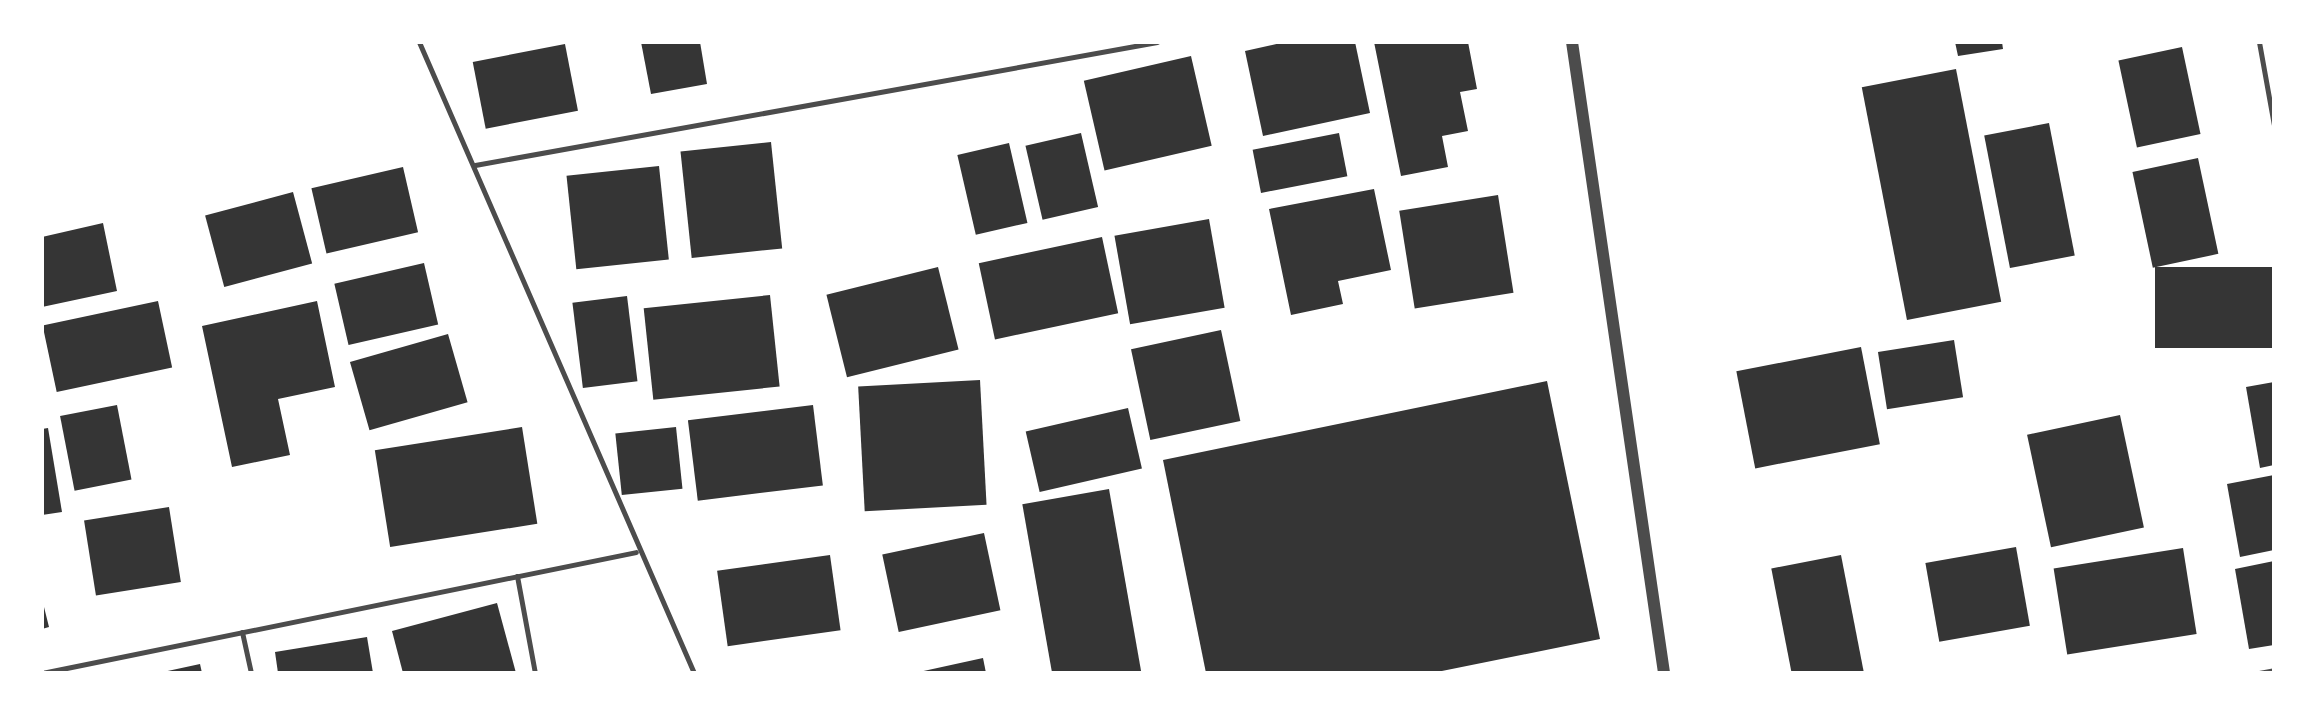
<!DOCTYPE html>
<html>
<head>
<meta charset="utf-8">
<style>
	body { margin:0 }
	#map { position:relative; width:2316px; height:715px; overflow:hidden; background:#fff; font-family:"Varela Round",sans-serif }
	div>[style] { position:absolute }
	.building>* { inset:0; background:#353535; transform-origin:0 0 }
	.service>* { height:5px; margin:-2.5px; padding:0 2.5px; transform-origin:2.5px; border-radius:2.5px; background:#4c4c4c }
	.tertiary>* { height:12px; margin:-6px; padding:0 6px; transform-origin:6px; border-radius:6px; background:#4c4c4c }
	span { translate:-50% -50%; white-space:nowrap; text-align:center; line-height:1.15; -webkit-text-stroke:7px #fff; paint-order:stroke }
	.frame { position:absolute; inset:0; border:44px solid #fff; pointer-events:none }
</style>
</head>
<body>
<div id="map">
	<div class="building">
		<i style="clip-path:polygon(641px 42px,700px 42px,707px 84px,651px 94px)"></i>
		<i style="clip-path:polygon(1285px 42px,1355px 42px,1370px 113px,1263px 136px,1245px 51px)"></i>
		<i style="clip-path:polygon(1374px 42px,1468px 42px,1477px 89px,1460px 92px,1468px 131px,1442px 136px,1448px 167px,1401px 176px)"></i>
		<i style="clip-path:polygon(1955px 42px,2002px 42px,2003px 49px,1958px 56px)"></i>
		<i style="left:565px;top:44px;width:68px;height:94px;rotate:79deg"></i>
		<i style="left:2182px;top:47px;width:89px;height:65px;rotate:78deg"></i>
		<i style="left:1191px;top:56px;width:92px;height:110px;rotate:77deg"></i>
		<i style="left:1956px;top:69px;width:237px;height:96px;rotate:79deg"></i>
		<i style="left:2049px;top:123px;width:135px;height:66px;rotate:79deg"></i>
		<i style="left:1081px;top:133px;width:76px;height:57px;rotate:77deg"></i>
		<i style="left:1339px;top:133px;width:44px;height:88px;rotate:79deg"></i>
		<i style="left:771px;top:142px;width:107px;height:91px;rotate:84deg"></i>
		<i style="left:1009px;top:143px;width:82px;height:53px;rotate:77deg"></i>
		<i style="left:2198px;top:158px;width:98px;height:67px;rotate:78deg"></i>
		<i style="left:659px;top:166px;width:94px;height:93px;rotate:84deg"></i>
		<i style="left:403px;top:167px;width:67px;height:94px;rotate:77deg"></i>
		<i style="clip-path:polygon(1374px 189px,1391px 270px,1338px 281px,1343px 304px,1291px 315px,1269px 209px)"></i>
		<i style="left:293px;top:192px;width:74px;height:91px;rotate:75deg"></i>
		<i style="left:1498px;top:195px;width:99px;height:100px;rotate:81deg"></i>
		<i style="left:1209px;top:219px;width:90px;height:96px;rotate:80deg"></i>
		<i style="clip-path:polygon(103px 223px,117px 291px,42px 307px,42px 237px)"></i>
		<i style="left:1102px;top:237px;width:78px;height:126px;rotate:78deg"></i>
		<i style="left:424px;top:263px;width:63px;height:92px;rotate:77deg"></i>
		<i style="left:938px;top:267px;width:85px;height:115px;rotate:76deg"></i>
		<i style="left:2274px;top:267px;width:81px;height:119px;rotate:90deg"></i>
		<i style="left:770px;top:295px;width:92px;height:127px;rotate:84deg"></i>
		<i style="left:627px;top:296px;width:86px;height:55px;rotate:83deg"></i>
		<i style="left:158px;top:301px;width:68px;height:118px;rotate:78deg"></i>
		<i style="clip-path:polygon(317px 301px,335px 387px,278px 399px,290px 455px,232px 467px,202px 326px)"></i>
		<i style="left:1221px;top:330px;width:93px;height:92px;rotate:78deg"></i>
		<i style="left:448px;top:334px;width:71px;height:102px;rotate:74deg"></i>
		<i style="left:1954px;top:340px;width:58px;height:77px;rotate:81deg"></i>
		<i style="left:1861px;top:347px;width:99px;height:127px;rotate:79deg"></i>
		<i style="left:980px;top:380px;width:125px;height:122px;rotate:87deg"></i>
		<i style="clip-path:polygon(1547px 381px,1600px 639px,1432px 673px,1206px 673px,1163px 460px)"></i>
		<i style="clip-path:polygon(2274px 382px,2274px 465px,2260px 468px,2246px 387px)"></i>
		<i style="left:117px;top:405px;width:76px;height:58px;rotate:79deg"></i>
		<i style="left:813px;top:405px;width:81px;height:126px;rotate:83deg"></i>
		<i style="left:1128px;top:408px;width:62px;height:105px;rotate:77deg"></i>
		<i style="left:2120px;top:415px;width:115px;height:95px;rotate:78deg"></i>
		<i style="left:522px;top:427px;width:98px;height:149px;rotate:81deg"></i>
		<i style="left:676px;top:427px;width:62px;height:61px;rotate:84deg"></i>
		<i style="clip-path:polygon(48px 428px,62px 512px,42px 515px,42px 429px)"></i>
		<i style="clip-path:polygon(2274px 475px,2274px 550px,2240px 557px,2227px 484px)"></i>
		<i style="left:1109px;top:489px;width:187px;height:88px;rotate:80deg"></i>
		<i style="left:169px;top:507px;width:76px;height:86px;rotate:81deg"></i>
		<i style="left:984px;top:533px;width:79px;height:104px;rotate:78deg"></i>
		<i style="left:2016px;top:547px;width:80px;height:92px;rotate:80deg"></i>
		<i style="left:2183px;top:548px;width:87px;height:131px;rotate:81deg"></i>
		<i style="left:830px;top:555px;width:76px;height:114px;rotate:82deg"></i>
		<i style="left:1841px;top:555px;width:120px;height:71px;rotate:79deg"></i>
		<i style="clip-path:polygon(2274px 561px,2274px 645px,2249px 649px,2235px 569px)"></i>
		<i style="clip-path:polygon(42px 599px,49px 627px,42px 629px)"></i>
		<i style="clip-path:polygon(497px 603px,516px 673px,403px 673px,392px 631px)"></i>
		<i style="clip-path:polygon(367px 637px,373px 673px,278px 673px,275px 652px)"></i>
		<i style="clip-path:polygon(983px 658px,986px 673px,919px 673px,919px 672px)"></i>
		<i style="clip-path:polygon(200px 664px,202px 673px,163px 673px,163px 672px)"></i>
	</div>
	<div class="service">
		<i style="left:419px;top:42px;width:688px;rotate:66.45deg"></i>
		<i style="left:2259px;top:42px;width:84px;rotate:79.8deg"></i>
		<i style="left:475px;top:165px;width:693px;rotate:-10.22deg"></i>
		<i style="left:517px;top:576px;width:99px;rotate:79.5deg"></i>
		<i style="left:242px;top:632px;width:42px;rotate:77.6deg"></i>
		<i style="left:42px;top:673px;width:606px;rotate:-11.51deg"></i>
		<i style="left:2259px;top:673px;width:15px;rotate:-11deg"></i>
	</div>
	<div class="tertiary">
		<i style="left:1572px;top:42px;width:638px;rotate:81.7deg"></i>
	</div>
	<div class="frame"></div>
</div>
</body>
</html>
